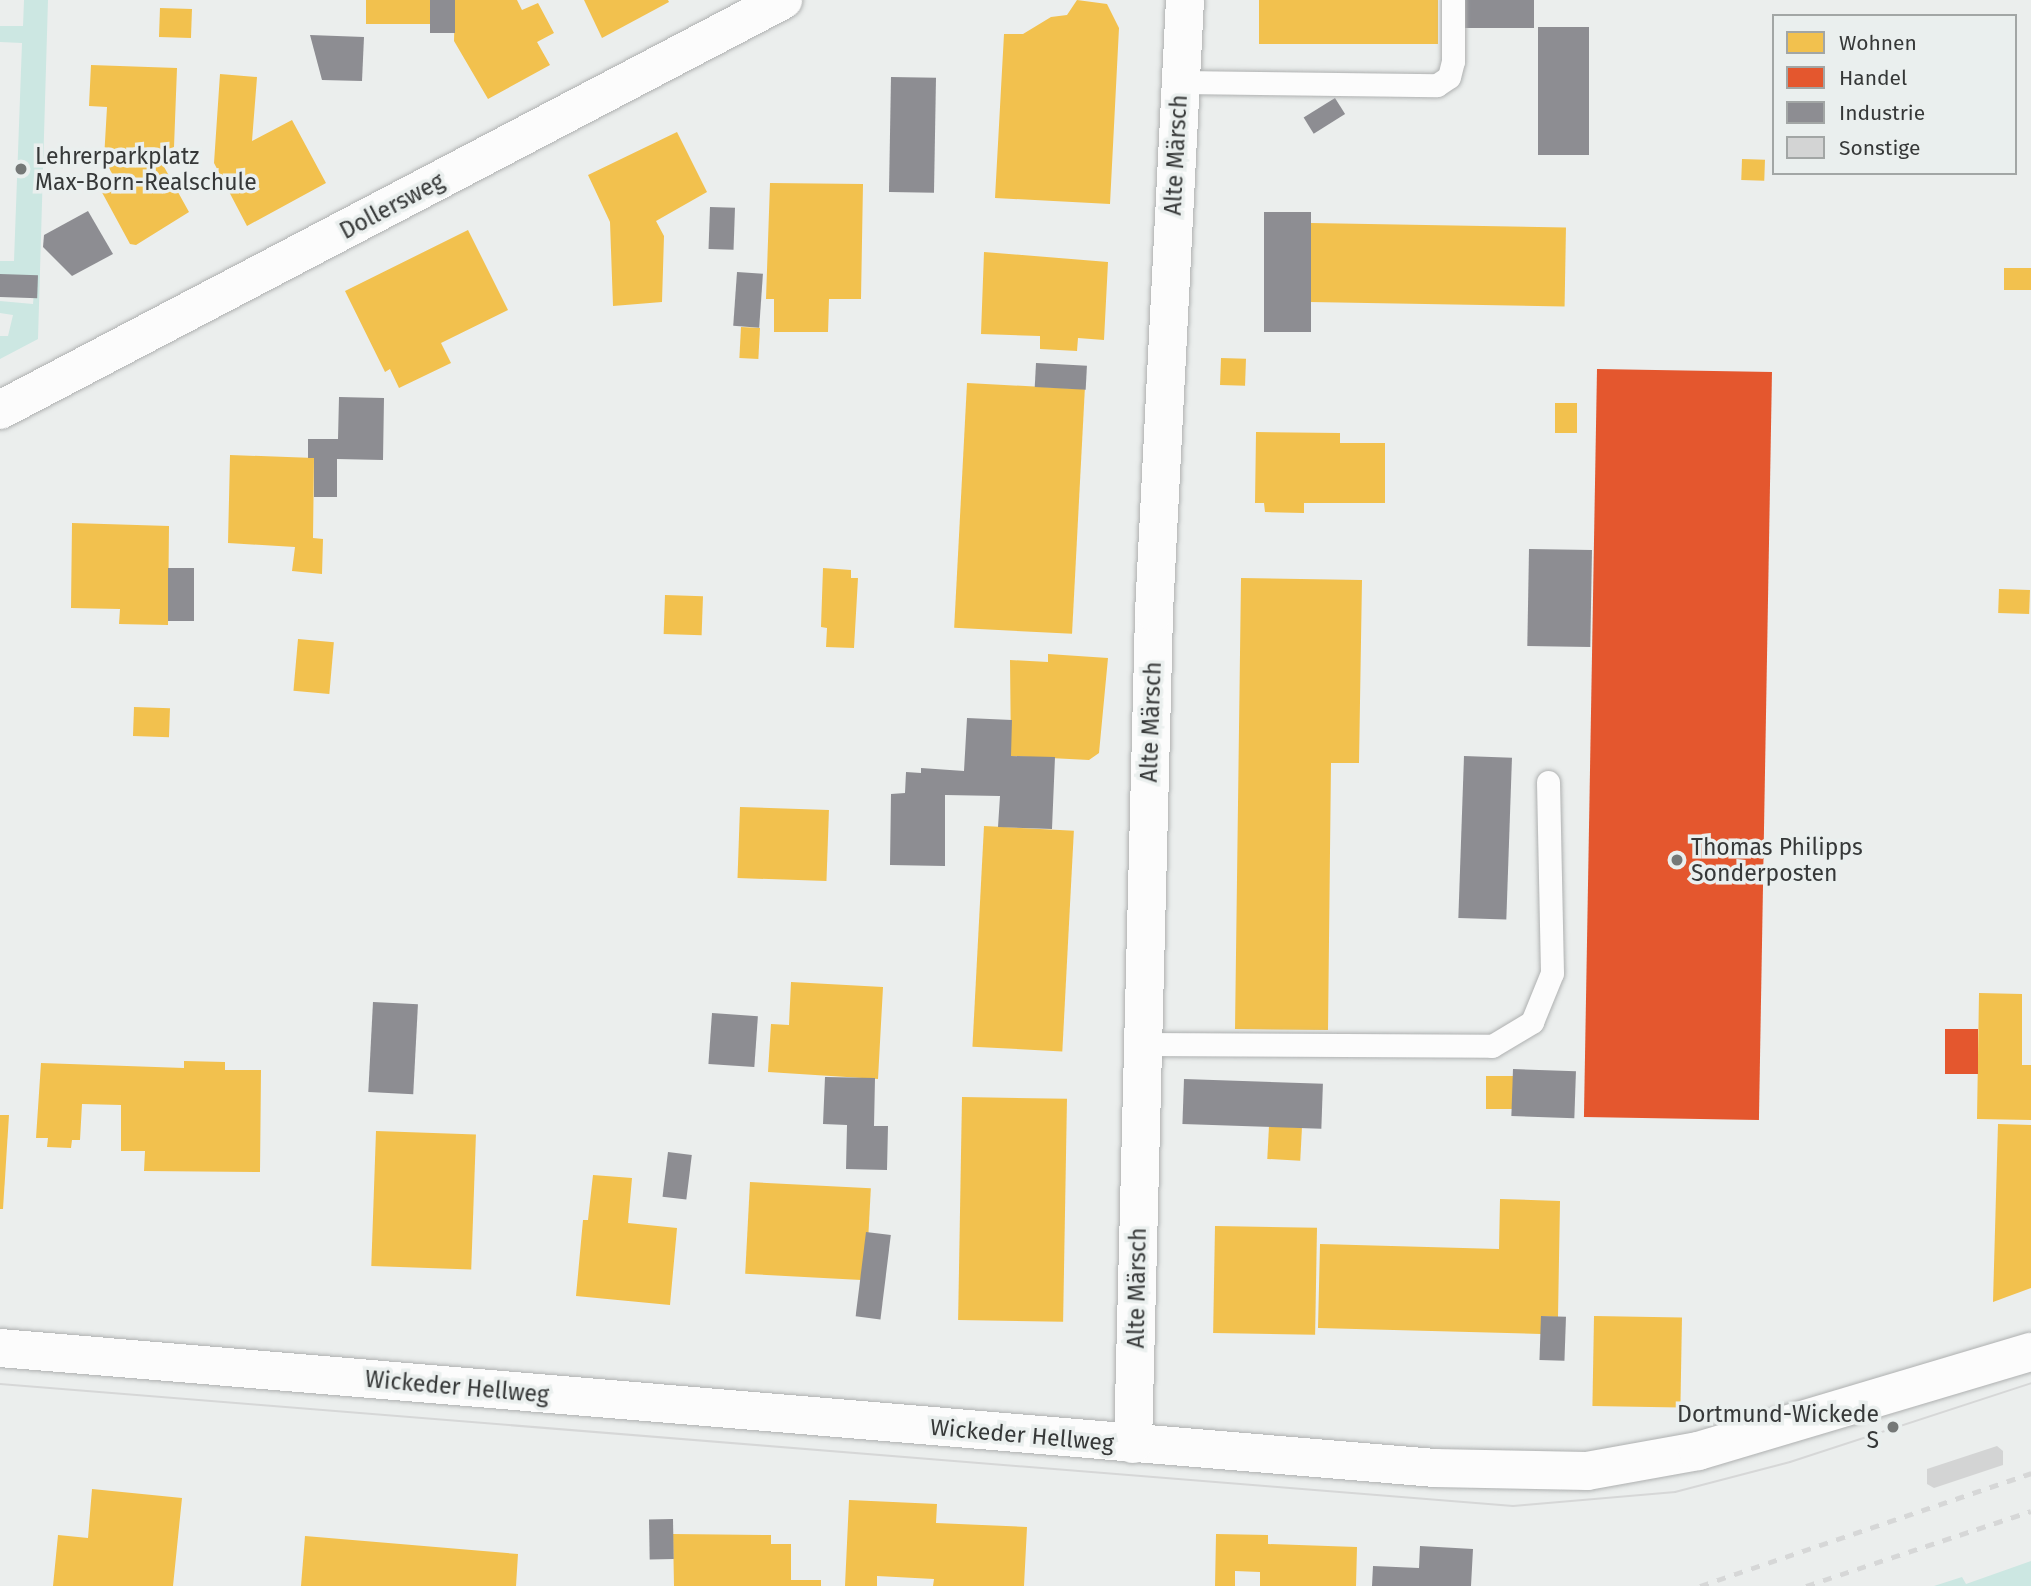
<!DOCTYPE html>
<html>
<head>
<meta charset="utf-8">
<style>
	body { margin:0 }
	#map { position:relative; width:2031px; height:1586px; overflow:hidden; background:#ebeeed; font-family:"Fira Sans",sans-serif }
	div>[style] { position:absolute }
	.green>* { inset:0; background:#cce7e2 }
	.homes>* { inset:0; background:#f2c14e; transform-origin:0 0 }
	.shops>* { inset:0; background:#e4572e; transform-origin:0 0 }
	.industry>* { inset:0; background:#8d8d92; transform-origin:0 0 }
	.building>* { inset:0; background:#d3d4d4 }
	.roads { filter:drop-shadow(0 0 2px #aeb0b0) drop-shadow(0 0 2px #aeb0b0) }
	.lane>* { height:23px; margin:-11.5px; padding:0 11.5px; transform-origin:11.5px; border-radius:11.5px; background:#fcfcfc }
	.street>* { height:38px; margin:-19px; padding:0 19px; transform-origin:19px; border-radius:19px; background:#fcfcfc }
	.secondary>* { height:38px; margin:-19px; padding:0 19px; transform-origin:19px; border-radius:19px; background:#fcfcfc }
	.tram>* { height:2px; margin:-1px; padding:0 1px; transform-origin:1px; border-radius:1px; background:#d6d7d7 }
	.rail>* { height:5px; margin-top:-2.5px; transform-origin:0; background:repeating-linear-gradient(90deg,#d6d7d7 0 9px,transparent 0 18px) }
	.dots>* { width:19px; height:19px; translate:-50% -50%; box-sizing:border-box; border:4px solid #eaefee; border-radius:50% }
	span { translate:-50% -50%; white-space:nowrap; text-align:center; line-height:1.15; -webkit-text-stroke:7px #eaefee; paint-order:stroke }
	.street-label { font-size:23px; color:#363838 }
	.poi-label { font-size:23px; color:#363838 }
	.left { translate:0 -50%; text-align:left }
	.right { translate:-100% -50%; text-align:right }
	.legend { position:absolute; left:1772px; top:14px; width:245px; height:161px; box-sizing:border-box; background:#eaefee; border:2px solid #a2a6a5; margin:0; padding:9px 12px; list-style:none; font-size:21px; color:#363838 }
	.legend li { display:flex; align-items:center; gap:14px; height:35px }
	.legend b { width:35px; border:2px solid #a2a6a5 }
</style>
</head>
<body>
<div id="map">
	<div class="green">
		<i style="clip-path:polygon(24px 0,48px 0,38px 339px,0 359px,0 336px,8px 336px,13px 315px,0 313px,0 301px,33px 304px,35px 278px,0 276px,0 261px,14px 261px,22px 43px,0 42px,0 26px,23px 26px)"></i>
		<i style="clip-path:polygon(2031px 1561px,2031px 1586px,1934px 1586px,1962px 1577px,1966px 1584px)"></i>
	</div>
	<div class="homes">
		<i style="left:366px;top:0;width:64px;height:24px"></i>
		<i style="clip-path:polygon(455px 0,517px 0,522px 10px,538px 3px,554px 33px,537px 42px,550px 65px,488px 99px,454px 41px)"></i>
		<i style="clip-path:polygon(584px 0,668px 0,669px 2px,602px 38px)"></i>
		<i style="clip-path:polygon(1077px 0,1107px 4px,1119px 28px,1110px 204px,995px 198px,1004px 34px,1023px 34px,1051px 17px,1067px 15px)"></i>
		<i style="left:1259px;top:0;width:179px;height:44px"></i>
		<i style="left:160px;top:8px;width:32px;height:29px;rotate:2deg"></i>
		<i style="clip-path:polygon(91px 65px,177px 68px,174px 147px,158px 156px,189px 212px,136px 245px,130px 244px,98px 185px,114px 177px,104px 159px,107px 107px,89px 106px)"></i>
		<i style="clip-path:polygon(220px 74px,257px 77px,252px 141px,292px 120px,326px 183px,247px 226px,214px 163px)"></i>
		<i style="clip-path:polygon(677px 132px,707px 192px,656px 221px,664px 236px,662px 302px,613px 306px,610px 222px,588px 175px)"></i>
		<i style="left:1742px;top:159px;width:23px;height:21px;rotate:2deg"></i>
		<i style="clip-path:polygon(770px 183px,863px 184px,861px 299px,829px 299px,828px 332px,774px 332px,774px 299px,766px 299px)"></i>
		<i style="left:1311px;top:223px;width:255px;height:79px;rotate:1deg"></i>
		<i style="clip-path:polygon(468px 230px,508px 310px,441px 343px,451px 363px,399px 388px,390px 369px,385px 372px,345px 291px)"></i>
		<i style="clip-path:polygon(984px 252px,1108px 262px,1104px 340px,1078px 338px,1077px 351px,1040px 349px,1040px 336px,981px 334px)"></i>
		<i style="left:2004px;top:268px;width:27px;height:22px"></i>
		<i style="left:741px;top:327px;width:19px;height:31px;rotate:3deg"></i>
		<i style="left:1221px;top:358px;width:25px;height:27px;rotate:2deg"></i>
		<i style="left:967px;top:383px;width:118px;height:245px;rotate:3deg"></i>
		<i style="left:1555px;top:403px;width:22px;height:30px"></i>
		<i style="clip-path:polygon(1256px 432px,1340px 433px,1340px 443px,1385px 443px,1385px 503px,1304px 503px,1304px 513px,1265px 512px,1264px 503px,1255px 503px)"></i>
		<i style="clip-path:polygon(230px 455px,314px 458px,313px 538px,323px 539px,322px 574px,292px 571px,295px 547px,228px 543px)"></i>
		<i style="clip-path:polygon(72px 523px,169px 526px,168px 625px,119px 624px,120px 609px,71px 608px)"></i>
		<i style="clip-path:polygon(823px 568px,851px 570px,851px 578px,858px 578px,854px 648px,826px 647px,827px 628px,821px 627px)"></i>
		<i style="clip-path:polygon(1241px 578px,1362px 580px,1359px 763px,1331px 763px,1328px 1030px,1235px 1029px)"></i>
		<i style="left:1999px;top:589px;width:31px;height:24px;rotate:2deg"></i>
		<i style="left:665px;top:595px;width:38px;height:39px;rotate:2deg"></i>
		<i style="left:298px;top:639px;width:36px;height:52px;rotate:5deg"></i>
		<i style="clip-path:polygon(1048px 654px,1108px 658px,1099px 753px,1089px 760px,1011px 756px,1010px 660px,1048px 662px)"></i>
		<i style="left:134px;top:707px;width:36px;height:29px;rotate:2deg"></i>
		<i style="left:740px;top:807px;width:89px;height:71px;rotate:2deg"></i>
		<i style="left:984px;top:826px;width:90px;height:221px;rotate:3deg"></i>
		<i style="clip-path:polygon(791px 982px,883px 987px,878px 1079px,768px 1072px,771px 1024px,789px 1025px)"></i>
		<i style="clip-path:polygon(1979px 993px,2022px 994px,2022px 1065px,2031px 1065px,2031px 1120px,1977px 1119px)"></i>
		<i style="clip-path:polygon(184px 1061px,225px 1062px,225px 1070px,261px 1070px,260px 1172px,144px 1171px,145px 1151px,121px 1151px,121px 1105px,82px 1104px,80px 1140px,72px 1140px,71px 1148px,47px 1147px,48px 1138px,36px 1138px,41px 1063px,184px 1068px)"></i>
		<i style="left:1486px;top:1076px;width:27px;height:33px"></i>
		<i style="left:962px;top:1097px;width:105px;height:223px;rotate:1deg"></i>
		<i style="clip-path:polygon(0 1115px,9px 1115px,3px 1209px,0 1209px)"></i>
		<i style="clip-path:polygon(1998px 1124px,2031px 1125px,2031px 1288px,1993px 1302px)"></i>
		<i style="left:1269px;top:1126px;width:33px;height:33px;rotate:3deg"></i>
		<i style="left:376px;top:1131px;width:100px;height:135px;rotate:2deg"></i>
		<i style="clip-path:polygon(593px 1175px,632px 1178px,628px 1223px,677px 1228px,670px 1305px,576px 1296px,583px 1220px,588px 1220px)"></i>
		<i style="left:750px;top:1182px;width:121px;height:92px;rotate:3deg"></i>
		<i style="clip-path:polygon(1500px 1199px,1560px 1201px,1558px 1317px,1541px 1316px,1541px 1334px,1318px 1328px,1320px 1244px,1499px 1249px)"></i>
		<i style="left:1215px;top:1226px;width:102px;height:107px;rotate:1deg"></i>
		<i style="left:1594px;top:1316px;width:88px;height:90px;rotate:1deg"></i>
		<i style="clip-path:polygon(92px 1489px,182px 1498px,173px 1586px,53px 1586px,58px 1535px,88px 1538px)"></i>
		<i style="clip-path:polygon(849px 1500px,937px 1504px,936px 1523px,1027px 1527px,1024px 1586px,933px 1586px,934px 1579px,877px 1576px,877px 1586px,845px 1586px)"></i>
		<i style="clip-path:polygon(673px 1534px,771px 1535px,771px 1544px,791px 1544px,791px 1580px,821px 1580px,821px 1586px,674px 1586px)"></i>
		<i style="clip-path:polygon(1216px 1534px,1268px 1535px,1268px 1544px,1357px 1547px,1356px 1586px,1260px 1586px,1260px 1572px,1235px 1571px,1235px 1586px,1215px 1586px)"></i>
		<i style="clip-path:polygon(305px 1536px,518px 1554px,516px 1586px,301px 1586px)"></i>
	</div>
	<div class="shops">
		<i style="left:1597px;top:369px;width:175px;height:748px;rotate:1deg"></i>
		<i style="left:1945px;top:1029px;width:33px;height:45px"></i>
	</div>
	<div class="industry">
		<i style="left:430px;top:0;width:25px;height:33px"></i>
		<i style="left:1465px;top:0;width:69px;height:28px"></i>
		<i style="left:1538px;top:27px;width:51px;height:128px"></i>
		<i style="clip-path:polygon(310px 35px,364px 37px,362px 81px,322px 80px)"></i>
		<i style="left:891px;top:77px;width:45px;height:115px;rotate:1deg"></i>
		<i style="left:1335px;top:98px;width:19px;height:37px;rotate:58deg"></i>
		<i style="left:710px;top:207px;width:25px;height:42px;rotate:2deg"></i>
		<i style="clip-path:polygon(88px 211px,113px 254px,72px 276px,43px 247px,44px 235px)"></i>
		<i style="left:1264px;top:212px;width:47px;height:120px"></i>
		<i style="left:737px;top:272px;width:26px;height:54px;rotate:4deg"></i>
		<i style="left:0;top:274px;width:38px;height:23px;rotate:2deg"></i>
		<i style="left:1036px;top:363px;width:51px;height:24px;rotate:3deg"></i>
		<i style="clip-path:polygon(339px 397px,384px 398px,383px 460px,337px 459px,337px 497px,314px 497px,314px 458px,308px 458px,308px 439px,338px 439px)"></i>
		<i style="left:1529px;top:549px;width:63px;height:97px;rotate:1deg"></i>
		<i style="left:168px;top:568px;width:26px;height:53px"></i>
		<i style="clip-path:polygon(967px 718px,1012px 720px,1011px 756px,1055px 757px,1052px 829px,998px 827px,1000px 796px,945px 795px,945px 866px,890px 865px,891px 794px,905px 793px,906px 772px,921px 773px,921px 768px,964px 771px)"></i>
		<i style="left:1464px;top:756px;width:48px;height:162px;rotate:2deg"></i>
		<i style="left:373px;top:1002px;width:45px;height:90px;rotate:3deg"></i>
		<i style="left:712px;top:1013px;width:46px;height:51px;rotate:4deg"></i>
		<i style="left:1513px;top:1069px;width:63px;height:47px;rotate:2deg"></i>
		<i style="clip-path:polygon(825px 1077px,875px 1078px,874px 1126px,888px 1126px,887px 1170px,846px 1169px,847px 1125px,823px 1124px)"></i>
		<i style="left:1184px;top:1079px;width:139px;height:45px;rotate:2deg"></i>
		<i style="left:668px;top:1152px;width:24px;height:45px;rotate:7deg"></i>
		<i style="left:866px;top:1232px;width:25px;height:85px;rotate:7deg"></i>
		<i style="left:1541px;top:1316px;width:25px;height:44px;rotate:2deg"></i>
		<i style="left:673px;top:1519px;width:40px;height:24px;rotate:89deg"></i>
		<i style="clip-path:polygon(1420px 1546px,1473px 1549px,1471px 1586px,1372px 1586px,1373px 1566px,1419px 1568px)"></i>
	</div>
	<div class="building">
		<i style="clip-path:polygon(1997px 1446px,2003px 1451px,2003px 1465px,1934px 1488px,1927px 1484px,1927px 1469px)"></i>
	</div>
	<div class="roads">
		<div class="lane">
			<i style="left:1180px;top:82px;width:257px;rotate:0.7deg"></i>
			<i style="left:1437px;top:85px;width:14px;rotate:-34deg"></i>
			<i style="left:1449px;top:77px;width:16px;rotate:-76deg"></i>
			<i style="left:1453px;top:61px;width:61px;rotate:-90deg"></i>
			<i style="left:1142px;top:1044px;width:350px;rotate:0.3deg"></i>
			<i style="left:1492px;top:1046px;width:47px;rotate:-31deg"></i>
			<i style="left:1532px;top:1022px;width:53px;rotate:-67.8deg"></i>
			<i style="left:1552px;top:973px;width:191px;rotate:-91.2deg"></i>
		</div>
		<div class="street">
			<i style="left:0;top:1348px;width:1439px;rotate:4.78deg"></i>
			<i style="left:1434px;top:1468px;width:153px;rotate:1.1deg"></i>
			<i style="left:1587px;top:1471px;width:113px;rotate:-10.2deg"></i>
			<i style="left:1698px;top:1451px;width:347px;rotate:-16.6deg"></i>
			<i style="left:1133px;top:1444px;width:832px;rotate:-88.55deg"></i>
			<i style="left:1154px;top:612px;width:613px;rotate:-87.1deg"></i>
		</div>
		<div class="secondary">
			<i style="left:0;top:410px;width:884px;rotate:-27.64deg"></i>
		</div>
	</div>
	<div class="tram">
		<i style="left:0;top:1384px;width:1518px;rotate:4.61deg"></i>
		<i style="left:1513px;top:1506px;width:163px;rotate:-4.9deg"></i>
		<i style="left:1675px;top:1492px;width:119px;rotate:-14.6deg"></i>
		<i style="left:1790px;top:1462px;width:254px;rotate:-18.1deg"></i>
	</div>
	<div class="rail">
		<i style="left:1700px;top:1586px;width:350px;rotate:-18.8deg"></i>
		<i style="left:1806px;top:1586px;width:237px;rotate:-18.4deg"></i>
	</div>
	<div class="dots">
		<i style="left:21px;top:169px;background:#757877"></i>
		<i style="left:1677px;top:860px;background:#757877"></i>
		<i style="left:1893px;top:1427px;background:#757877"></i>
	</div>
	<div class="street-label">
		<span style="left:1176px;top:155px;rotate:-87deg">Alte Märsch</span>
		<span style="left:392px;top:206px;rotate:-28deg">Dollersweg</span>
		<span style="left:1151px;top:722px;rotate:-88deg">Alte Märsch</span>
		<span style="left:1137px;top:1288px;rotate:-89deg">Alte Märsch</span>
		<span style="left:457px;top:1387px;rotate:5deg">Wickeder Hellweg</span>
		<span style="left:1022px;top:1435px;rotate:5deg">Wickeder Hellweg</span>
	</div>
	<div class="poi-label">
		<span class="left" style="left:35px;top:169px">Lehrerparkplatz<br>Max-Born-Realschule</span>
		<span class="left" style="left:1691px;top:860px">Thomas Philipps<br>Sonderposten</span>
		<span class="right" style="left:1879px;top:1427px">Dortmund-Wickede<br>S</span>
	</div>
	<ul class="legend">
	<li><b style="height:19px;background:#f2c14e"></b>Wohnen</li>
	<li><b style="height:19px;background:#e4572e"></b>Handel</li>
	<li><b style="height:19px;background:#8d8d92"></b>Industrie</li>
	<li><b style="height:19px;background:#d3d4d4"></b>Sonstige</li>
	</ul>
</div>
</body>
</html>
